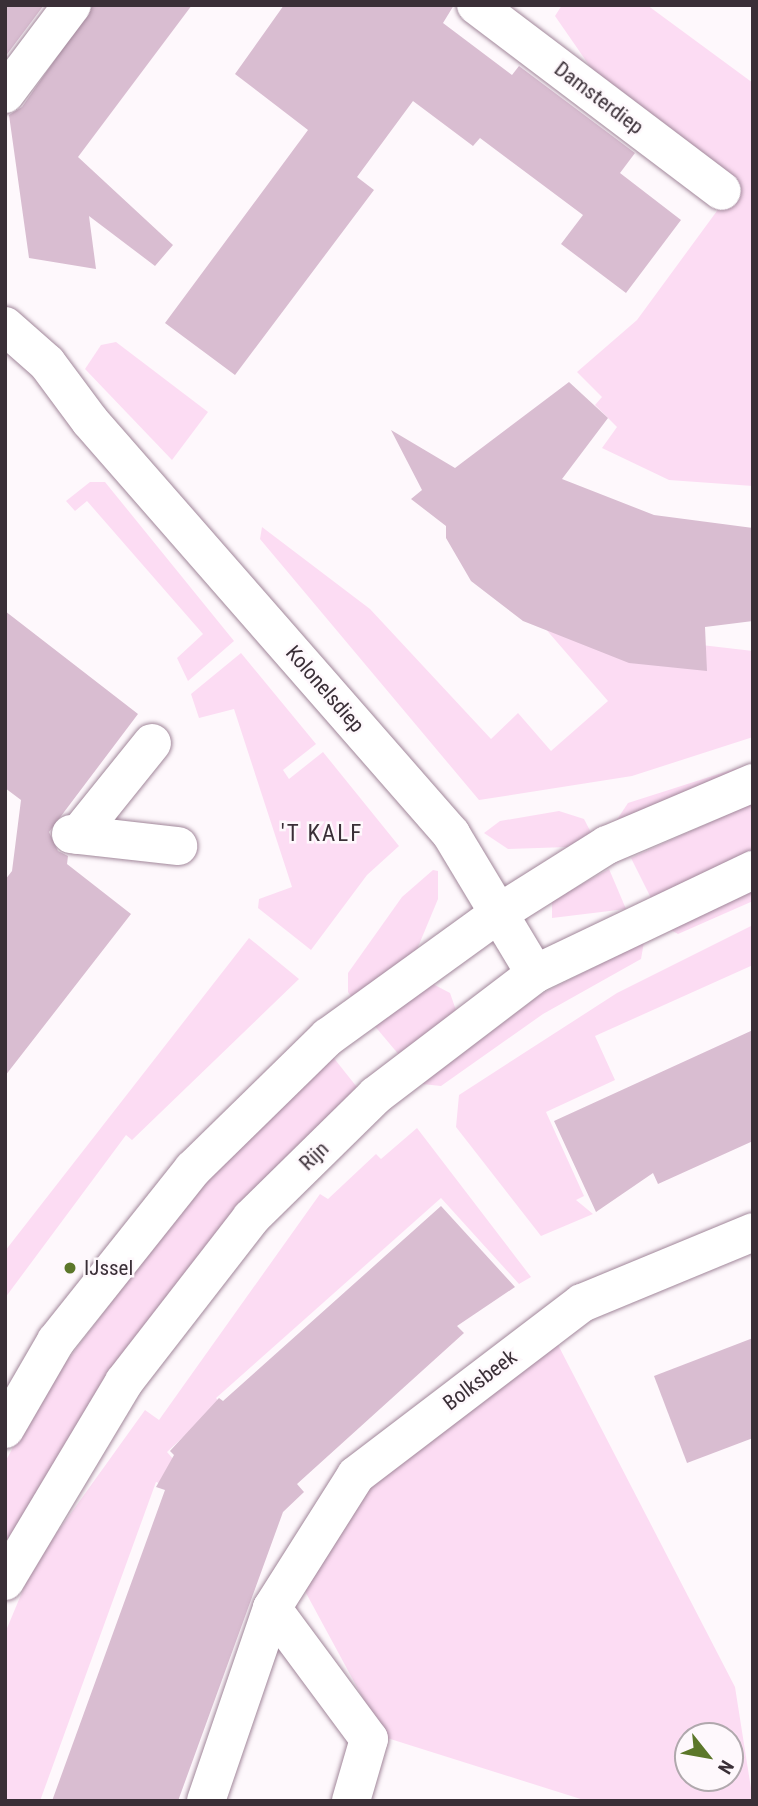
<!DOCTYPE html>
<html>
<head>
<meta charset="utf-8">
<style>
	body { margin:0 }
	#map { position:relative; width:758px; height:1806px; overflow:hidden; background:#fef8fc; font-family:"Roboto Condensed",sans-serif }
	div>[style] { position:absolute }
	.green>* { inset:0; background:#fcdcf3 }
	.building>* { inset:0; background:#d9bdd1 }
	.roads { filter:drop-shadow(0 0 2px #a1879a) drop-shadow(0 0 2px #a1879a) }
	.street>* { height:38px; margin:-19px; padding:0 19px; transform-origin:19px; border-radius:19px; background:#fff }
	.secondary>* { height:38px; margin:-19px; padding:0 19px; transform-origin:19px; border-radius:19px; background:#fff }
	.dots>* { width:19px; height:19px; translate:-50% -50%; box-sizing:border-box; border:4px solid #fef8fc; border-radius:50% }
	span { translate:-50% -50%; white-space:nowrap; text-align:center; line-height:1.15; -webkit-text-stroke:5px #fef8fc; paint-order:stroke }
	.street-label { font-size:21px; color:#3a2f37 }
	.poi-label { font-size:21px; color:#3a2f37 }
	.left { translate:0 -50%; text-align:left }
	.neighbourhood-label { font-size:23px; color:#3a2f37; letter-spacing:2px }
	.frame { position:absolute; inset:0; border:7px solid #3a2f37; pointer-events:none }
	.north { position:absolute; left:674px; top:1722px; width:70px; height:70px; box-sizing:border-box; background:#fef8fc; border:2px solid #b0a8ad; border-radius:50%; rotate:121deg; font-size:19px; font-weight:700; line-height:28px; text-align:center; color:#3a2f37 }
	.north::after { content:''; display:block; margin:auto; width:24px; height:32px; background:#5c772a; clip-path:polygon(50% 0,100% 100%,50% 72%,0 100%) }
</style>
</head>
<body>
<div id="map">
	<div class="green">
		<i style="clip-path:polygon(562px 5px,647px 5px,753px 83px,753px 486px,669px 480px,602px 448px,617px 427px,595px 405px,602px 397px,577px 372px,637px 320px,736px 185px,600px 81px,555px 16px)"></i>
		<i style="clip-path:polygon(116px 342px,208px 412px,172px 460px,85px 369px,101px 345px)"></i>
		<i style="clip-path:polygon(90px 482px,105px 482px,234px 641px,188px 681px,177px 658px,203px 634px,87px 501px,75px 511px,66px 501px)"></i>
		<i style="clip-path:polygon(262px 527px,370px 609px,491px 739px,518px 713px,551px 751px,608px 701px,518px 597px,641px 638px,753px 651px,753px 737px,632px 776px,479px 800px,260px 539px)"></i>
		<i style="clip-path:polygon(241px 653px,316px 744px,283px 770px,289px 779px,323px 752px,399px 846px,367px 875px,311px 950px,258px 908px,259px 899px,292px 887px,234px 709px,199px 718px,191px 694px)"></i>
		<i style="clip-path:polygon(750px 764px,753px 774px,614px 824px,628px 803px)"></i>
		<i style="clip-path:polygon(753px 803px,753px 855px,652px 900px,631px 858px)"></i>
		<i style="clip-path:polygon(559px 811px,584px 819px,598px 846px,508px 849px,484px 833px,500px 821px)"></i>
		<i style="clip-path:polygon(609px 869px,626px 909px,552px 918px,552px 901px)"></i>
		<i style="clip-path:polygon(433px 870px,438px 871px,438px 899px,413px 959px,355px 1002px,348px 992px,348px 973px,402px 897px)"></i>
		<i style="clip-path:polygon(753px 883px,753px 901px,678px 934px,669px 929px)"></i>
		<i style="clip-path:polygon(753px 925px,753px 965px,595px 1036px,615px 1080px,546px 1112px,584px 1196px,576px 1200px,593px 1214px,541px 1236px,456px 1127px,459px 1095px,617px 993px)"></i>
		<i style="clip-path:polygon(249px 938px,299px 979px,132px 1140px,126px 1135px,5px 1298px,5px 1251px)"></i>
		<i style="clip-path:polygon(644px 942px,641px 959px,543px 1014px,441px 1086px,422px 1084px,541px 994px)"></i>
		<i style="clip-path:polygon(431px 983px,450px 993px,457px 1013px,405px 1062px,373px 1024px)"></i>
		<i style="clip-path:polygon(333px 1057px,364px 1096px,5px 1565px,5px 1462px,44px 1391px,195px 1192px)"></i>
		<i style="clip-path:polygon(417px 1128px,531px 1277px,519px 1284px,441px 1198px,216px 1398px,220px 1403px,167px 1452px,195px 1484px,191px 1494px,156px 1482px,40px 1801px,5px 1801px,5px 1633px,33px 1566px,145px 1410px,159px 1420px,320px 1194px,328px 1199px,376px 1154px,381px 1159px)"></i>
		<i style="clip-path:polygon(evenodd,556px 1341px,735px 1687px,753px 1801px,587px 1801px,384px 1737px,306px 1593px,306px 1566px,352px 1495px,556px 1341px,688px 1736px,730px 1736px,730px 1778px,688px 1778px,688px 1736px)"></i>
	</div>
	<div class="building">
		<i style="clip-path:polygon(5px 5px,44px 5px,5px 57px)"></i>
		<i style="clip-path:polygon(93px 5px,192px 5px,78px 157px,173px 245px,155px 266px,89px 216px,96px 269px,29px 258px,9px 115px,22px 107px)"></i>
		<i style="clip-path:polygon(284px 5px,454px 5px,443px 23px,512px 75px,519px 66px,635px 153px,620px 173px,681px 220px,626px 293px,561px 244px,583px 215px,480px 138px,473px 146px,413px 101px,357px 177px,374px 190px,235px 375px,165px 323px,308px 130px,235px 74px)"></i>
		<i style="clip-path:polygon(569px 382px,608px 418px,562px 479px,654px 515px,753px 528px,753px 621px,705px 627px,707px 671px,629px 663px,523px 621px,471px 581px,446px 538px,446px 526px,411px 499px,422px 490px,391px 430px,455px 468px)"></i>
		<i style="clip-path:polygon(5px 611px,138px 714px,49px 832px,58px 851px,68px 856px,67px 864px,131px 914px,5px 1076px,5px 880px,12px 871px,21px 800px,5px 788px)"></i>
		<i style="clip-path:polygon(753px 1030px,753px 1141px,658px 1184px,653px 1173px,596px 1212px,554px 1121px)"></i>
		<i style="clip-path:polygon(441px 1206px,515px 1287px,457px 1326px,464px 1333px,297px 1484px,304px 1492px,283px 1512px,178px 1801px,52px 1801px,165px 1490px,156px 1487px,174px 1455px,170px 1451px,219px 1398px,223px 1401px)"></i>
		<i style="clip-path:polygon(753px 1338px,753px 1438px,687px 1463px,654px 1376px)"></i>
	</div>
	<div class="roads">
		<div class="street">
			<i style="left:476px;top:5px;width:308px;rotate:37.1deg"></i>
			<i style="left:5px;top:94px;width:111px;rotate:-53deg"></i>
			<i style="left:5px;top:326px;width:56px;rotate:41.4deg"></i>
			<i style="left:47px;top:363px;width:72px;rotate:53.4deg"></i>
			<i style="left:90px;top:421px;width:549px;rotate:48.84deg"></i>
			<i style="left:451px;top:834px;width:163px;rotate:59deg"></i>
			<i style="left:71px;top:834px;width:108px;rotate:6.4deg"></i>
			<i style="left:78px;top:835px;width:118px;rotate:-51.2deg"></i>
			<i style="left:272px;top:1608px;width:163px;rotate:53.5deg"></i>
			<i style="left:369px;top:1739px;width:65px;rotate:106.2deg"></i>
			<i style="left:206px;top:1801px;width:204px;rotate:-71.1deg"></i>
			<i style="left:272px;top:1608px;width:157px;rotate:-57.7deg"></i>
			<i style="left:356px;top:1475px;width:284px;rotate:-37.3deg"></i>
			<i style="left:582px;top:1303px;width:185px;rotate:-22.5deg"></i>
		</div>
		<div class="secondary">
			<i style="left:5px;top:1429px;width:102px;rotate:-59.9deg"></i>
			<i style="left:56px;top:1341px;width:220px;rotate:-51.5deg"></i>
			<i style="left:193px;top:1169px;width:189px;rotate:-44.4deg"></i>
			<i style="left:328px;top:1037px;width:215px;rotate:-35.9deg"></i>
			<i style="left:502px;top:911px;width:124px;rotate:-32.2deg"></i>
			<i style="left:607px;top:845px;width:159px;rotate:-23deg"></i>
			<i style="left:5px;top:1581px;width:232px;rotate:-59.1deg"></i>
			<i style="left:124px;top:1382px;width:207px;rotate:-52.2deg"></i>
			<i style="left:251px;top:1218px;width:175px;rotate:-44.5deg"></i>
			<i style="left:376px;top:1095px;width:200px;rotate:-37.3deg"></i>
			<i style="left:535px;top:974px;width:242px;rotate:-25.5deg"></i>
		</div>
	</div>
	<div class="dots">
		<i style="left:70px;top:1268px;background:#5c772a"></i>
	</div>
	<div class="street-label">
		<span style="left:599px;top:98px;rotate:37deg">Damsterdiep</span>
		<span style="left:325px;top:689px;rotate:49deg">Kolonelsdiep</span>
		<span style="left:314px;top:1156px;rotate:-44deg">Rijn</span>
		<span style="left:480px;top:1380px;rotate:-37deg">Bolksbeek</span>
	</div>
	<div class="poi-label">
		<span class="left" style="left:84px;top:1268px">IJssel</span>
	</div>
	<div class="neighbourhood-label">
		<span style="left:322px;top:834px">'T KALF</span>
	</div>
	<div class="frame"></div>
	<div class="north">N</div>
</div>
</body>
</html>
